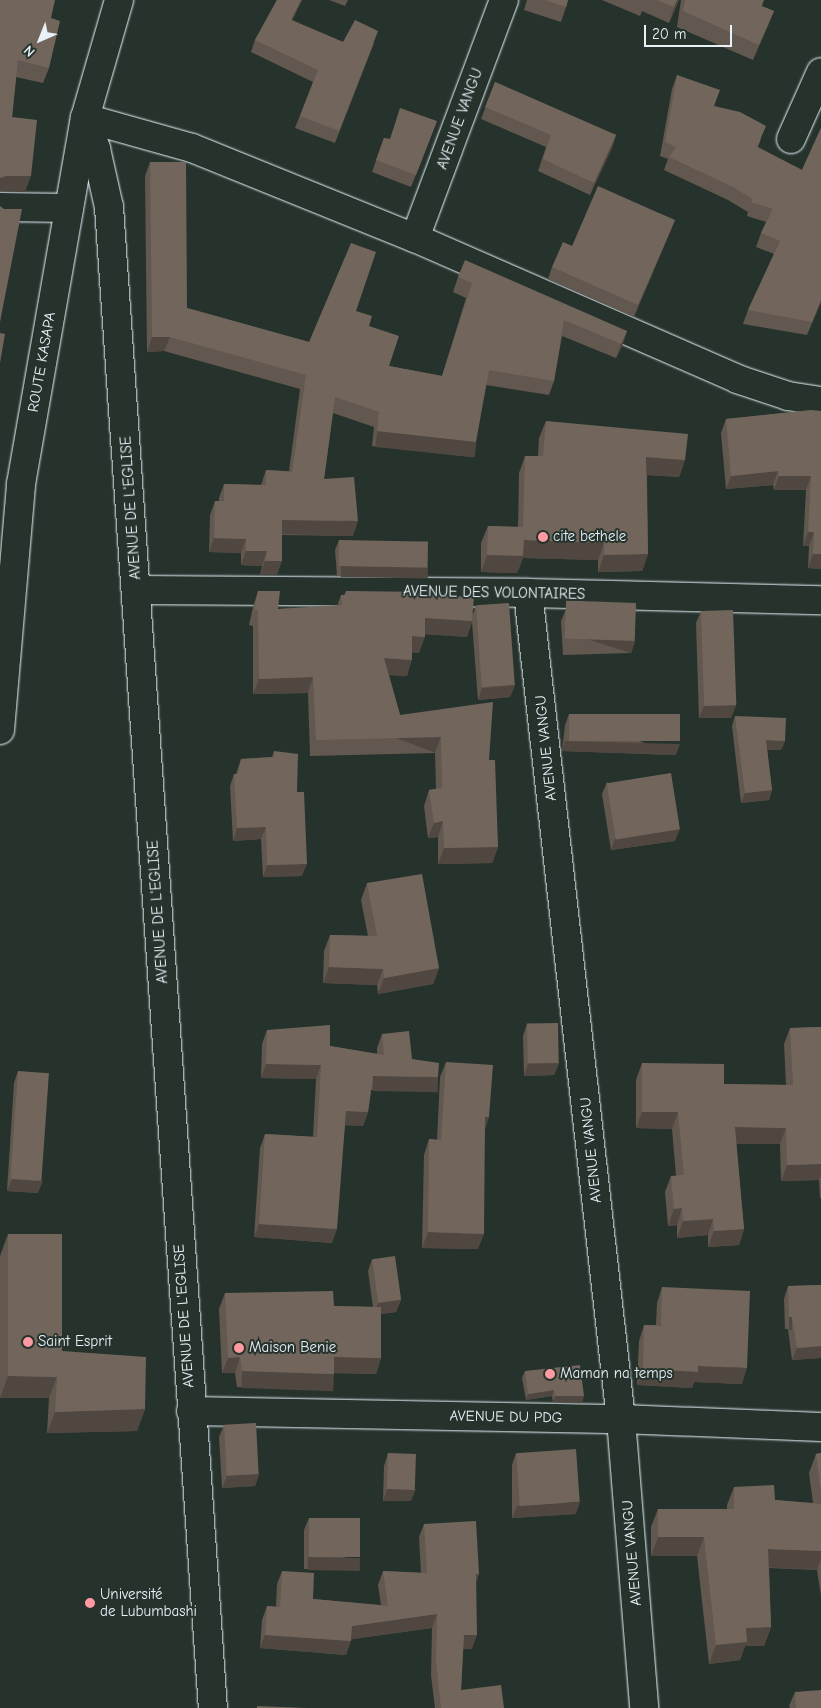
<!DOCTYPE html>
<html>
<head>
<meta charset="utf-8">
<style>
	body { margin:0 }
	#map { position:relative; width:821px; height:1708px; overflow:hidden; background:#26332d; font-family:"Comic Neue",sans-serif }
	div>[style] { position:absolute }
	.roads { filter:drop-shadow(0 0 1px #e8f1f8) drop-shadow(0 0 1px #e8f1f8) }
	.minor>* { height:28px; margin:-14px; padding:0 14px; transform-origin:14px; border-radius:14px; background:#26332d }
	.major>* { height:28px; margin:-14px; padding:0 14px; transform-origin:14px; border-radius:14px; background:#26332d }
	.wall>* { inset:0; background:#62584f }
	.shaded-wall>* { inset:0; background:#504740; transform-origin:0 0 }
	.building>* { inset:0; background:#72665c; transform-origin:0 0 }
	.dots>* { width:14px; height:14px; translate:-50% -50%; box-sizing:border-box; border:2px solid #26332d; border-radius:50% }
	span { translate:-50% -50%; white-space:nowrap; text-align:center; line-height:1.15; -webkit-text-stroke:4px #26332d; paint-order:stroke }
	.street-label { font-size:15px; color:#e8f1f8 }
	.poi-label { font-size:15px; color:#e8f1f8 }
	.left { translate:0 -50%; text-align:left }
	.north { position:absolute; left:15px; top:15px; width:50px; height:50px; -webkit-text-stroke:4px #26332d; paint-order:stroke; rotate:224deg; font-size:14px; font-weight:700; line-height:20px; text-align:center; color:#e8f1f8 }
	.north::after { content:''; display:block; margin:auto; width:18px; height:22px; background:#e8f1f8; clip-path:polygon(50% 0,100% 100%,50% 72%,0 100%) }
	.scale { position:absolute; left:644px; top:25px; width:88px; height:22px; box-sizing:border-box; border:2px solid #e8f1f8; border-top:0; padding-left:6px; font-size:15px; line-height:18px; white-space:nowrap; color:#e8f1f8; -webkit-text-stroke:4px #26332d; paint-order:stroke }
</style>
</head>
<body>
<div id="map">
	<div class="roads">
		<div class="minor">
			<i style="left:85px;top:118px;width:33px;rotate:70deg"></i>
			<i style="left:96px;top:149px;width:59px;rotate:77.4deg"></i>
			<i style="left:109px;top:207px;width:1505px;rotate:86.04deg"></i>
			<i style="left:85px;top:118px;width:111px;rotate:15.7deg"></i>
			<i style="left:192px;top:148px;width:240px;rotate:22deg"></i>
			<i style="left:415px;top:238px;width:352px;rotate:23.6deg"></i>
			<i style="left:737px;top:379px;width:54px;rotate:18.4deg"></i>
			<i style="left:788px;top:396px;width:33px;rotate:9deg"></i>
			<i style="left:791px;top:139px;width:73px;rotate:-65.9deg"></i>
			<i style="left:0;top:207px;width:69px;rotate:0.8deg"></i>
			<i style="left:415px;top:238px;width:254px;rotate:-69.5deg"></i>
			<i style="left:136px;top:590px;width:392px;rotate:0.4deg"></i>
			<i style="left:528px;top:593px;width:293px;rotate:1.4deg"></i>
			<i style="left:528px;top:593px;width:831px;rotate:83.58deg"></i>
			<i style="left:621px;top:1419px;width:290px;rotate:85.4deg"></i>
			<i style="left:191px;top:1411px;width:430px;rotate:1.1deg"></i>
			<i style="left:621px;top:1419px;width:200px;rotate:2.3deg"></i>
		</div>
		<div class="major">
			<i style="left:0;top:730px;width:247px;rotate:-85.1deg"></i>
			<i style="left:21px;top:484px;width:372px;rotate:-80.1deg"></i>
			<i style="left:85px;top:118px;width:123px;rotate:-73.9deg"></i>
		</div>
	</div>
	<div class="wall">
		<i style="clip-path:polygon(0 0,51px 18px,49px 68px,43px 83px,16px 77px,12px 117px,25px 192px,0 191px)"></i>
		<i style="clip-path:polygon(277px 0,302px 0,292px 20px,343px 42px,374px 43px,335px 143px,295px 128px,313px 82px,251px 52px,255px 40px)"></i>
		<i style="clip-path:polygon(329px 0,348px 0,345px 6px)"></i>
		<i style="clip-path:polygon(527px 0,568px 0,566px 7px,561px 22px,524px 10px)"></i>
		<i style="clip-path:polygon(602px 0,679px 0,669px 23px,642px 11px,640px 16px)"></i>
		<i style="clip-path:polygon(681px 0,764px 0,762px 6px,774px 11px,753px 60px,677px 27px)"></i>
		<i style="clip-path:polygon(677px 75px,714px 106px,761px 139px,758px 147px,802px 170px,821px 128px,821px 302px,807px 335px,743px 324px,748px 310px,774px 254px,756px 247px,761px 233px,766px 222px,747px 216px,748px 212px,728px 200px,664px 170px,668px 159px,660px 156px,672px 89px)"></i>
		<i style="clip-path:polygon(495px 82px,616px 135px,612px 148px,590px 195px,538px 171px,546px 147px,481px 119px)"></i>
		<i style="clip-path:polygon(437px 121px,411px 187px,372px 172px,384px 138px,389px 139px)"></i>
		<i style="clip-path:polygon(150px 162px,187px 308px,309px 342px,356px 311px,369px 326px,389px 366px,442px 376px,466px 298px,453px 292px,458px 277px,627px 331px,622px 346px,616px 358px,562px 336px,554px 381px,549px 395px,486px 385px,471px 457px,372px 446px,374px 427px,333px 413px,324px 479px,353px 536px,282px 535px,277px 575px,260px 575px,262px 566px,241px 565px,241px 553px,209px 552px,210px 515px,215px 501px,219px 501px,219px 498px,224px 484px,261px 485px,266px 470px,289px 471px,300px 389px,164px 351px,147px 352px,145px 176px)"></i>
		<i style="clip-path:polygon(675px 220px,670px 232px,634px 317px,548px 279px,552px 267px,572px 246px)"></i>
		<i style="clip-path:polygon(812px 410px,821px 569px,808px 568px,809px 546px,803px 546px,806px 490px,774px 490px,773px 485px,726px 489px,721px 433px,726px 419px)"></i>
		<i style="clip-path:polygon(546px 421px,685px 460px,679px 477px,647px 475px,648px 554px,642px 571px,598px 572px,598px 560px,523px 558px,517px 573px,481px 572px,481px 543px,488px 526px,518px 527px,519px 473px,525px 456px,538px 456px,539px 438px)"></i>
		<i style="clip-path:polygon(339px 540px,428px 567px,424px 577px,337px 576px,335px 550px)"></i>
		<i style="clip-path:polygon(258px 591px,278px 609px,337px 606px,341px 595px,344px 595px,346px 591px,430px 595px,473px 614px,476px 605px,515px 685px,510px 697px,478px 700px,472px 622px,467px 637px,425px 634px,419px 653px,412px 652px,407px 676px,389px 675px,400px 715px,489px 760px,498px 847px,492px 863px,438px 864px,438px 837px,428px 838px,424px 806px,429px 790px,436px 789px,435px 753px,310px 756px,308px 693px,253px 694px,253px 626px,249px 625px,253px 607px)"></i>
		<i style="clip-path:polygon(566px 609px,635px 641px,631px 653px,563px 655px,561px 621px)"></i>
		<i style="clip-path:polygon(701px 611px,736px 705px,731px 718px,699px 718px,696px 623px)"></i>
		<i style="clip-path:polygon(569px 714px,676px 755px,562px 751px,565px 725px)"></i>
		<i style="clip-path:polygon(735px 716px,785px 741px,781px 750px,767px 750px,772px 790px,769px 800px,741px 803px,732px 726px)"></i>
		<i style="clip-path:polygon(274px 751px,297px 792px,302px 876px,263px 877px,261px 839px,233px 841px,230px 786px,234px 774px,236px 774px,241px 759px,272px 757px)"></i>
		<i style="clip-path:polygon(607px 782px,675px 841px,611px 850px,602px 794px)"></i>
		<i style="clip-path:polygon(367px 883px,439px 968px,433px 984px,378px 994px,377px 985px,323px 983px,324px 951px,330px 935px,368px 936px,361px 900px)"></i>
		<i style="clip-path:polygon(527px 1024px,559px 1063px,554px 1075px,524px 1076px,523px 1036px)"></i>
		<i style="clip-path:polygon(821px 1027px,821px 1198px,820px 1198px,819px 1180px,781px 1181px,780px 1144px,736px 1144px,744px 1229px,739px 1245px,708px 1247px,708px 1235px,677px 1238px,677px 1225px,668px 1226px,665px 1192px,671px 1176px,676px 1176px,672px 1129px,636px 1128px,636px 1080px,642px 1063px,724px 1084px,786px 1085px,784px 1044px,790px 1028px)"></i>
		<i style="clip-path:polygon(267px 1030px,330px 1046px,377px 1054px,377px 1048px,382px 1034px,412px 1059px,438px 1077px,433px 1091px,371px 1090px,368px 1112px,363px 1126px,345px 1125px,332px 1243px,254px 1237px,260px 1148px,265px 1134px,313px 1137px,316px 1079px,261px 1078px,262px 1044px)"></i>
		<i style="clip-path:polygon(446px 1062px,485px 1130px,478px 1249px,422px 1248px,424px 1155px,429px 1139px,437px 1140px,440px 1077px)"></i>
		<i style="clip-path:polygon(18px 1071px,38px 1193px,7px 1191px,14px 1083px)"></i>
		<i style="clip-path:polygon(8px 1234px,62px 1351px,145px 1409px,137px 1431px,47px 1433px,49px 1398px,0 1398px,0 1256px)"></i>
		<i style="clip-path:polygon(372px 1259px,401px 1300px,396px 1312px,381px 1314px,381px 1358px,376px 1374px,334px 1373px,328px 1390px,237px 1387px,235px 1373px,222px 1373px,219px 1309px,225px 1293px,334px 1306px,373px 1307px,368px 1271px)"></i>
		<i style="clip-path:polygon(821px 1285px,821px 1358px,792px 1360px,788px 1329px,785px 1329px,784px 1299px,788px 1286px)"></i>
		<i style="clip-path:polygon(662px 1287px,742px 1384px,694px 1382px,692px 1388px,637px 1385px,639px 1341px,644px 1325px,656px 1325px,657px 1303px)"></i>
		<i style="clip-path:polygon(525px 1371px,582px 1403px,553px 1402px,552px 1396px,526px 1400px,522px 1378px)"></i>
		<i style="clip-path:polygon(224px 1425px,259px 1474px,255px 1486px,222px 1488px,219px 1437px)"></i>
		<i style="clip-path:polygon(388px 1453px,411px 1501px,383px 1501px,384px 1466px)"></i>
		<i style="clip-path:polygon(516px 1453px,576px 1514px,512px 1518px,512px 1465px)"></i>
		<i style="clip-path:polygon(821px 1453px,821px 1596px,817px 1570px,769px 1568px,771px 1627px,764px 1646px,745px 1646px,740px 1660px,709px 1664px,697px 1556px,651px 1556px,651px 1527px,658px 1509px,727px 1509px,727px 1505px,734px 1487px,775px 1500px,813px 1503px,809px 1473px,816px 1454px)"></i>
		<i style="clip-path:polygon(309px 1518px,356px 1570px,304px 1569px,304px 1530px)"></i>
		<i style="clip-path:polygon(424px 1524px,479px 1574px,476px 1582px,472px 1649px,463px 1649px,461px 1690px,504px 1708px,435px 1708px,431px 1675px,432px 1628px,351px 1639px,346px 1655px,260px 1648px,262px 1620px,267px 1606px,276px 1607px,277px 1584px,282px 1571px,313px 1599px,381px 1605px,378px 1585px,383px 1571px,421px 1573px,419px 1537px)"></i>
		<i style="clip-path:polygon(795px 1692px,821px 1708px,790px 1708px,789px 1706px)"></i>
	</div>
	<div class="shaded-wall">
		<i style="clip-path:polygon(301px 0,302px 0,287px 32px,291px 20px)"></i>
		<i style="clip-path:polygon(677px 0,679px 0,669px 23px,674px 7px)"></i>
		<i style="clip-path:polygon(774px 11px,768px 26px,753px 60px,759px 45px)"></i>
		<i style="clip-path:polygon(616px 135px,612px 148px,590px 195px,594px 183px)"></i>
		<i style="clip-path:polygon(6px 176px,31px 176px,25px 192px,0 191px,0 178px)"></i>
		<i style="clip-path:polygon(675px 220px,670px 232px,634px 317px,638px 305px)"></i>
		<i style="clip-path:polygon(821px 300px,821px 302px,807px 335px,812px 322px)"></i>
		<i style="clip-path:polygon(627px 331px,622px 346px,616px 358px,621px 344px)"></i>
		<i style="clip-path:polygon(152px 337px,170px 337px,164px 351px,147px 352px)"></i>
		<i style="left:377px;top:431px;width:100px;height:16px;rotate:6deg"></i>
		<i style="clip-path:polygon(646px 457px,685px 460px,679px 477px,640px 474px)"></i>
		<i style="clip-path:polygon(778px 471px,773px 485px,726px 489px,731px 476px)"></i>
		<i style="clip-path:polygon(779px 476px,811px 476px,806px 490px,774px 490px)"></i>
		<i style="clip-path:polygon(282px 520px,358px 521px,353px 536px,276px 534px)"></i>
		<i style="clip-path:polygon(808px 532px,814px 532px,809px 546px,803px 546px)"></i>
		<i style="clip-path:polygon(214px 538px,246px 539px,241px 553px,209px 552px)"></i>
		<i style="clip-path:polygon(524px 540px,604px 543px,598px 560px,523px 558px,517px 573px,481px 572px,487px 555px)"></i>
		<i style="clip-path:polygon(246px 551px,267px 551px,262px 566px,241px 565px)"></i>
		<i style="clip-path:polygon(648px 554px,642px 571px,598px 572px,604px 555px)"></i>
		<i style="clip-path:polygon(813px 554px,821px 554px,821px 569px,808px 568px)"></i>
		<i style="clip-path:polygon(265px 561px,282px 561px,277px 575px,260px 575px)"></i>
		<i style="left:341px;top:566px;width:87px;height:11px;rotate:1deg"></i>
		<i style="clip-path:polygon(425px 618px,472px 621px,467px 637px,419px 634px)"></i>
		<i style="clip-path:polygon(412px 636px,425px 637px,419px 653px,407px 652px)"></i>
		<i style="left:635px;top:641px;width:13px;height:68px;rotate:108deg"></i>
		<i style="clip-path:polygon(384px 658px,412px 660px,407px 676px,379px 674px)"></i>
		<i style="clip-path:polygon(313px 677px,308px 693px,253px 694px,259px 679px)"></i>
		<i style="clip-path:polygon(515px 685px,510px 697px,478px 700px,482px 688px)"></i>
		<i style="clip-path:polygon(736px 705px,731px 718px,699px 718px,704px 706px)"></i>
		<i style="left:441px;top:737px;width:17px;height:125px;rotate:111deg"></i>
		<i style="clip-path:polygon(766px 740px,785px 741px,781px 750px,763px 750px)"></i>
		<i style="clip-path:polygon(565px 741px,680px 744px,676px 755px,562px 751px)"></i>
		<i style="clip-path:polygon(772px 790px,769px 800px,741px 803px,745px 793px)"></i>
		<i style="clip-path:polygon(443px 821px,438px 837px,428px 838px,434px 823px)"></i>
		<i style="clip-path:polygon(266px 827px,261px 839px,233px 841px,237px 828px)"></i>
		<i style="clip-path:polygon(680px 829px,675px 841px,611px 850px,615px 838px)"></i>
		<i style="clip-path:polygon(498px 847px,492px 863px,438px 864px,444px 848px)"></i>
		<i style="clip-path:polygon(307px 864px,302px 876px,263px 877px,267px 865px)"></i>
		<i style="clip-path:polygon(329px 967px,383px 969px,377px 985px,323px 983px)"></i>
		<i style="clip-path:polygon(439px 968px,433px 984px,378px 994px,384px 978px)"></i>
		<i style="clip-path:polygon(528px 1063px,559px 1063px,554px 1075px,524px 1076px)"></i>
		<i style="clip-path:polygon(266px 1064px,321px 1065px,316px 1079px,261px 1078px)"></i>
		<i style="left:373px;top:1076px;width:65px;height:15px;rotate:1deg"></i>
		<i style="clip-path:polygon(346px 1111px,368px 1112px,363px 1126px,341px 1125px)"></i>
		<i style="clip-path:polygon(642px 1112px,678px 1112px,672px 1129px,636px 1128px)"></i>
		<i style="clip-path:polygon(485px 1117px,489px 1117px,484px 1133px)"></i>
		<i style="clip-path:polygon(735px 1127px,786px 1128px,780px 1144px,729px 1144px)"></i>
		<i style="clip-path:polygon(821px 1164px,821px 1174px,819px 1180px,781px 1181px,787px 1165px)"></i>
		<i style="clip-path:polygon(12px 1179px,43px 1181px,38px 1193px,7px 1191px)"></i>
		<i style="clip-path:polygon(682px 1208px,677px 1225px,668px 1226px,674px 1209px)"></i>
		<i style="clip-path:polygon(713px 1219px,708px 1235px,677px 1238px,683px 1221px)"></i>
		<i style="clip-path:polygon(259px 1224px,337px 1229px,332px 1243px,254px 1237px)"></i>
		<i style="clip-path:polygon(744px 1229px,739px 1245px,708px 1247px,714px 1231px)"></i>
		<i style="clip-path:polygon(428px 1232px,484px 1234px,478px 1249px,422px 1248px)"></i>
		<i style="clip-path:polygon(401px 1300px,396px 1312px,374px 1315px,378px 1303px)"></i>
		<i style="left:789px;top:1317px;width:3px;height:13px"></i>
		<i style="clip-path:polygon(821px 1346px,821px 1358px,792px 1360px,797px 1348px)"></i>
		<i style="clip-path:polygon(240px 1357px,235px 1373px,222px 1373px,228px 1358px)"></i>
		<i style="clip-path:polygon(334px 1357px,381px 1358px,376px 1374px,329px 1373px)"></i>
		<i style="clip-path:polygon(698px 1366px,747px 1368px,742px 1384px,694px 1382px,692px 1388px,637px 1385px,643px 1369px)"></i>
		<i style="left:242px;top:1371px;width:92px;height:17px;rotate:2deg"></i>
		<i style="clip-path:polygon(8px 1376px,57px 1377px,49px 1398px,0 1398px)"></i>
		<i style="clip-path:polygon(554px 1390px,552px 1396px,526px 1400px,528px 1394px)"></i>
		<i style="clip-path:polygon(555px 1396px,584px 1396px,582px 1403px,553px 1402px)"></i>
		<i style="clip-path:polygon(145px 1409px,137px 1431px,47px 1433px,55px 1412px)"></i>
		<i style="clip-path:polygon(259px 1474px,255px 1486px,222px 1488px,227px 1476px)"></i>
		<i style="clip-path:polygon(387px 1489px,416px 1489px,411px 1501px,383px 1501px)"></i>
		<i style="clip-path:polygon(580px 1502px,576px 1514px,512px 1518px,517px 1506px)"></i>
		<i style="clip-path:polygon(658px 1537px,704px 1537px,697px 1556px,651px 1556px)"></i>
		<i style="clip-path:polygon(768px 1549px,821px 1551px,821px 1559px,817px 1570px,762px 1567px)"></i>
		<i style="left:308px;top:1557px;width:52px;height:13px;rotate:1deg"></i>
		<i style="clip-path:polygon(476px 1574px,479px 1574px,474px 1588px)"></i>
		<i style="clip-path:polygon(437px 1614px,432px 1628px,347px 1640px,352px 1626px)"></i>
		<i style="clip-path:polygon(771px 1627px,764px 1646px,745px 1646px,740px 1660px,709px 1664px,716px 1645px,746px 1628px)"></i>
		<i style="clip-path:polygon(265px 1635px,351px 1641px,346px 1655px,260px 1648px)"></i>
		<i style="clip-path:polygon(464px 1635px,477px 1635px,472px 1649px,459px 1649px)"></i>
	</div>
	<div class="building">
		<i style="clip-path:polygon(0 0,55px 0,51px 18px,60px 21px,49px 68px,18px 60px,12px 117px,37px 120px,31px 176px,6px 176px,0 178px)"></i>
		<i style="clip-path:polygon(277px 0,301px 0,291px 20px,343px 42px,355px 20px,378px 31px,339px 131px,300px 116px,318px 70px,255px 40px)"></i>
		<i style="clip-path:polygon(545px 0,568px 0,566px 7px)"></i>
		<i style="clip-path:polygon(657px 0,677px 0,674px 7px)"></i>
		<i style="clip-path:polygon(685px 0,764px 0,761px 6px,774px 11px,759px 45px,683px 11px)"></i>
		<i style="clip-path:polygon(677px 75px,720px 90px,714px 106px,740px 112px,766px 126px,757px 147px,802px 170px,821px 128px,821px 300px,812px 322px,748px 310px,780px 241px,761px 233px,773px 209px,751px 202px,753px 199px,733px 187px,669px 157px,676px 147px,665px 142px)"></i>
		<i style="clip-path:polygon(495px 82px,616px 135px,594px 183px,543px 159px,551px 135px,485px 107px)"></i>
		<i style="clip-path:polygon(400px 108px,437px 121px,416px 175px,376px 160px,384px 138px,390px 139px)"></i>
		<i style="clip-path:polygon(150px 162px,186px 162px,187px 308px,309px 342px,351px 243px,376px 252px,356px 311px,372px 316px,369px 326px,399px 336px,389px 366px,442px 376px,472px 283px,458px 277px,465px 260px,627px 331px,621px 344px,564px 320px,554px 381px,489px 370px,476px 442px,377px 431px,379px 412px,335px 397px,324px 479px,354px 477px,358px 521px,282px 520px,282px 561px,265px 561px,267px 551px,246px 551px,246px 539px,214px 538px,215px 501px,224px 501px,224px 484px,266px 485px,266px 470px,292px 472px,306px 375px,170px 337px,152px 337px)"></i>
		<i style="clip-path:polygon(598px 186px,675px 220px,638px 305px,552px 267px,563px 242px,572px 246px)"></i>
		<i style="clip-path:polygon(0 206px,4px 209px,22px 209px,0 322px)"></i>
		<i style="clip-path:polygon(0 333px,5px 334px,0 363px)"></i>
		<i style="clip-path:polygon(812px 410px,821px 411px,821px 554px,813px 554px,814px 532px,808px 532px,811px 476px,779px 476px,778px 471px,731px 476px,726px 419px)"></i>
		<i style="clip-path:polygon(546px 421px,688px 434px,685px 460px,646px 457px,648px 554px,604px 555px,604px 543px,524px 540px,523px 556px,487px 555px,488px 526px,523px 527px,525px 456px,543px 456px)"></i>
		<i style="left:339px;top:540px;width:89px;height:26px;rotate:1deg"></i>
		<i style="clip-path:polygon(258px 591px,280px 591px,278px 609px,342px 605px,341px 595px,346px 595px,346px 591px,430px 592px,430px 595px,474px 597px,472px 621px,425px 618px,425px 637px,412px 636px,412px 660px,384px 658px,400px 715px,493px 702px,489px 760px,495px 760px,498px 847px,444px 848px,443px 821px,434px 823px,429px 790px,442px 788px,441px 737px,316px 740px,313px 677px,259px 679px,258px 610px,254px 609px)"></i>
		<i style="left:509px;top:603px;width:82px;height:33px;rotate:86deg"></i>
		<i style="left:636px;top:603px;width:38px;height:70px;rotate:92deg"></i>
		<i style="left:733px;top:610px;width:95px;height:32px;rotate:88deg"></i>
		<i style="left:569px;top:714px;width:111px;height:27px"></i>
		<i style="clip-path:polygon(735px 716px,786px 718px,785px 741px,766px 740px,772px 790px,745px 793px)"></i>
		<i style="clip-path:polygon(274px 751px,298px 754px,297px 792px,304px 792px,307px 864px,267px 865px,266px 827px,237px 828px,234px 774px,238px 774px,241px 759px,274px 757px)"></i>
		<i style="left:671px;top:773px;width:57px;height:65px;rotate:81deg"></i>
		<i style="clip-path:polygon(422px 874px,439px 968px,384px 978px,383px 969px,329px 967px,330px 935px,377px 936px,367px 883px)"></i>
		<i style="left:558px;top:1023px;width:40px;height:31px;rotate:89deg"></i>
		<i style="clip-path:polygon(330px 1025px,330px 1046px,384px 1055px,382px 1034px,409px 1031px,412px 1059px,439px 1063px,438px 1077px,373px 1076px,368px 1112px,346px 1111px,337px 1229px,259px 1224px,265px 1134px,317px 1137px,321px 1065px,266px 1064px,267px 1030px)"></i>
		<i style="clip-path:polygon(821px 1027px,821px 1164px,787px 1165px,786px 1128px,735px 1127px,744px 1229px,714px 1231px,713px 1219px,683px 1221px,682px 1208px,674px 1209px,671px 1176px,684px 1175px,678px 1112px,642px 1112px,642px 1063px,724px 1064px,724px 1084px,793px 1085px,790px 1028px)"></i>
		<i style="clip-path:polygon(446px 1062px,493px 1065px,489px 1117px,485px 1117px,484px 1234px,428px 1232px,429px 1139px,441px 1140px)"></i>
		<i style="left:18px;top:1071px;width:31px;height:108px;rotate:4deg"></i>
		<i style="clip-path:polygon(8px 1234px,62px 1234px,62px 1351px,146px 1357px,145px 1409px,55px 1412px,57px 1377px,8px 1376px)"></i>
		<i style="left:395px;top:1256px;width:44px;height:23px;rotate:82deg"></i>
		<i style="clip-path:polygon(821px 1285px,821px 1346px,797px 1348px,792px 1317px,789px 1317px,788px 1286px)"></i>
		<i style="clip-path:polygon(662px 1287px,750px 1291px,747px 1368px,698px 1366px,698px 1372px,643px 1369px,644px 1325px,661px 1326px)"></i>
		<i style="clip-path:polygon(333px 1291px,334px 1306px,381px 1307px,381px 1358px,334px 1357px,334px 1374px,242px 1371px,240px 1357px,228px 1358px,225px 1293px)"></i>
		<i style="clip-path:polygon(580px 1365px,584px 1396px,555px 1396px,554px 1390px,528px 1394px,525px 1371px)"></i>
		<i style="left:256px;top:1423px;width:51px;height:32px;rotate:87deg"></i>
		<i style="left:576px;top:1449px;width:53px;height:60px;rotate:86deg"></i>
		<i style="left:388px;top:1453px;width:28px;height:36px;rotate:2deg"></i>
		<i style="clip-path:polygon(821px 1453px,821px 1492px,816px 1454px)"></i>
		<i style="clip-path:polygon(774px 1485px,775px 1500px,821px 1504px,821px 1551px,768px 1549px,771px 1627px,746px 1628px,747px 1642px,716px 1645px,704px 1537px,658px 1537px,658px 1509px,734px 1509px,734px 1487px)"></i>
		<i style="left:309px;top:1518px;width:51px;height:39px"></i>
		<i style="clip-path:polygon(476px 1521px,479px 1574px,476px 1574px,477px 1635px,464px 1635px,461px 1690px,501px 1685px,504px 1708px,441px 1708px,436px 1661px,437px 1614px,352px 1626px,351px 1641px,265px 1635px,267px 1606px,280px 1607px,282px 1571px,314px 1573px,313px 1599px,388px 1606px,383px 1571px,427px 1573px,424px 1524px)"></i>
		<i style="clip-path:polygon(821px 1690px,821px 1708px,796px 1708px,795px 1692px)"></i>
		<i style="clip-path:polygon(257px 1706px,307px 1708px,257px 1708px)"></i>
	</div>
	<div class="dots">
		<i style="left:543px;top:537px;background:#ff9aa2"></i>
		<i style="left:28px;top:1342px;background:#ff9aa2"></i>
		<i style="left:239px;top:1348px;background:#ff9aa2"></i>
		<i style="left:550px;top:1374px;background:#ff9aa2"></i>
		<i style="left:90px;top:1603px;background:#ff9aa2"></i>
	</div>
	<div class="street-label">
		<span style="left:460px;top:119px;rotate:-70deg">AVENUE VANGU</span>
		<span style="left:42px;top:362px;rotate:-80deg">ROUTE KASAPA</span>
		<span style="left:131px;top:508px;rotate:-94deg">AVENUE DE L'EGLISE</span>
		<span style="left:494px;top:593px;rotate:1deg">AVENUE DES VOLONTAIRES</span>
		<span style="left:546px;top:748px;rotate:-96deg">AVENUE VANGU</span>
		<span style="left:158px;top:912px;rotate:-94deg">AVENUE DE L'EGLISE</span>
		<span style="left:591px;top:1150px;rotate:-96deg">AVENUE VANGU</span>
		<span style="left:184px;top:1316px;rotate:-94deg">AVENUE DE L'EGLISE</span>
		<span style="left:506px;top:1417px;rotate:1deg">AVENUE DU PDG</span>
		<span style="left:632px;top:1553px;rotate:-95deg">AVENUE VANGU</span>
	</div>
	<div class="poi-label">
		<span class="left" style="left:553px;top:537px">cite bethele</span>
		<span class="left" style="left:38px;top:1342px">Saint Esprit</span>
		<span class="left" style="left:249px;top:1348px">Maison Benie</span>
		<span class="left" style="left:560px;top:1374px">Maman na temps</span>
		<span class="left" style="left:100px;top:1603px">Université<br>de Lubumbashi</span>
	</div>
	<div class="north">N</div>
	<div class="scale">20 m</div>
</div>
</body>
</html>
